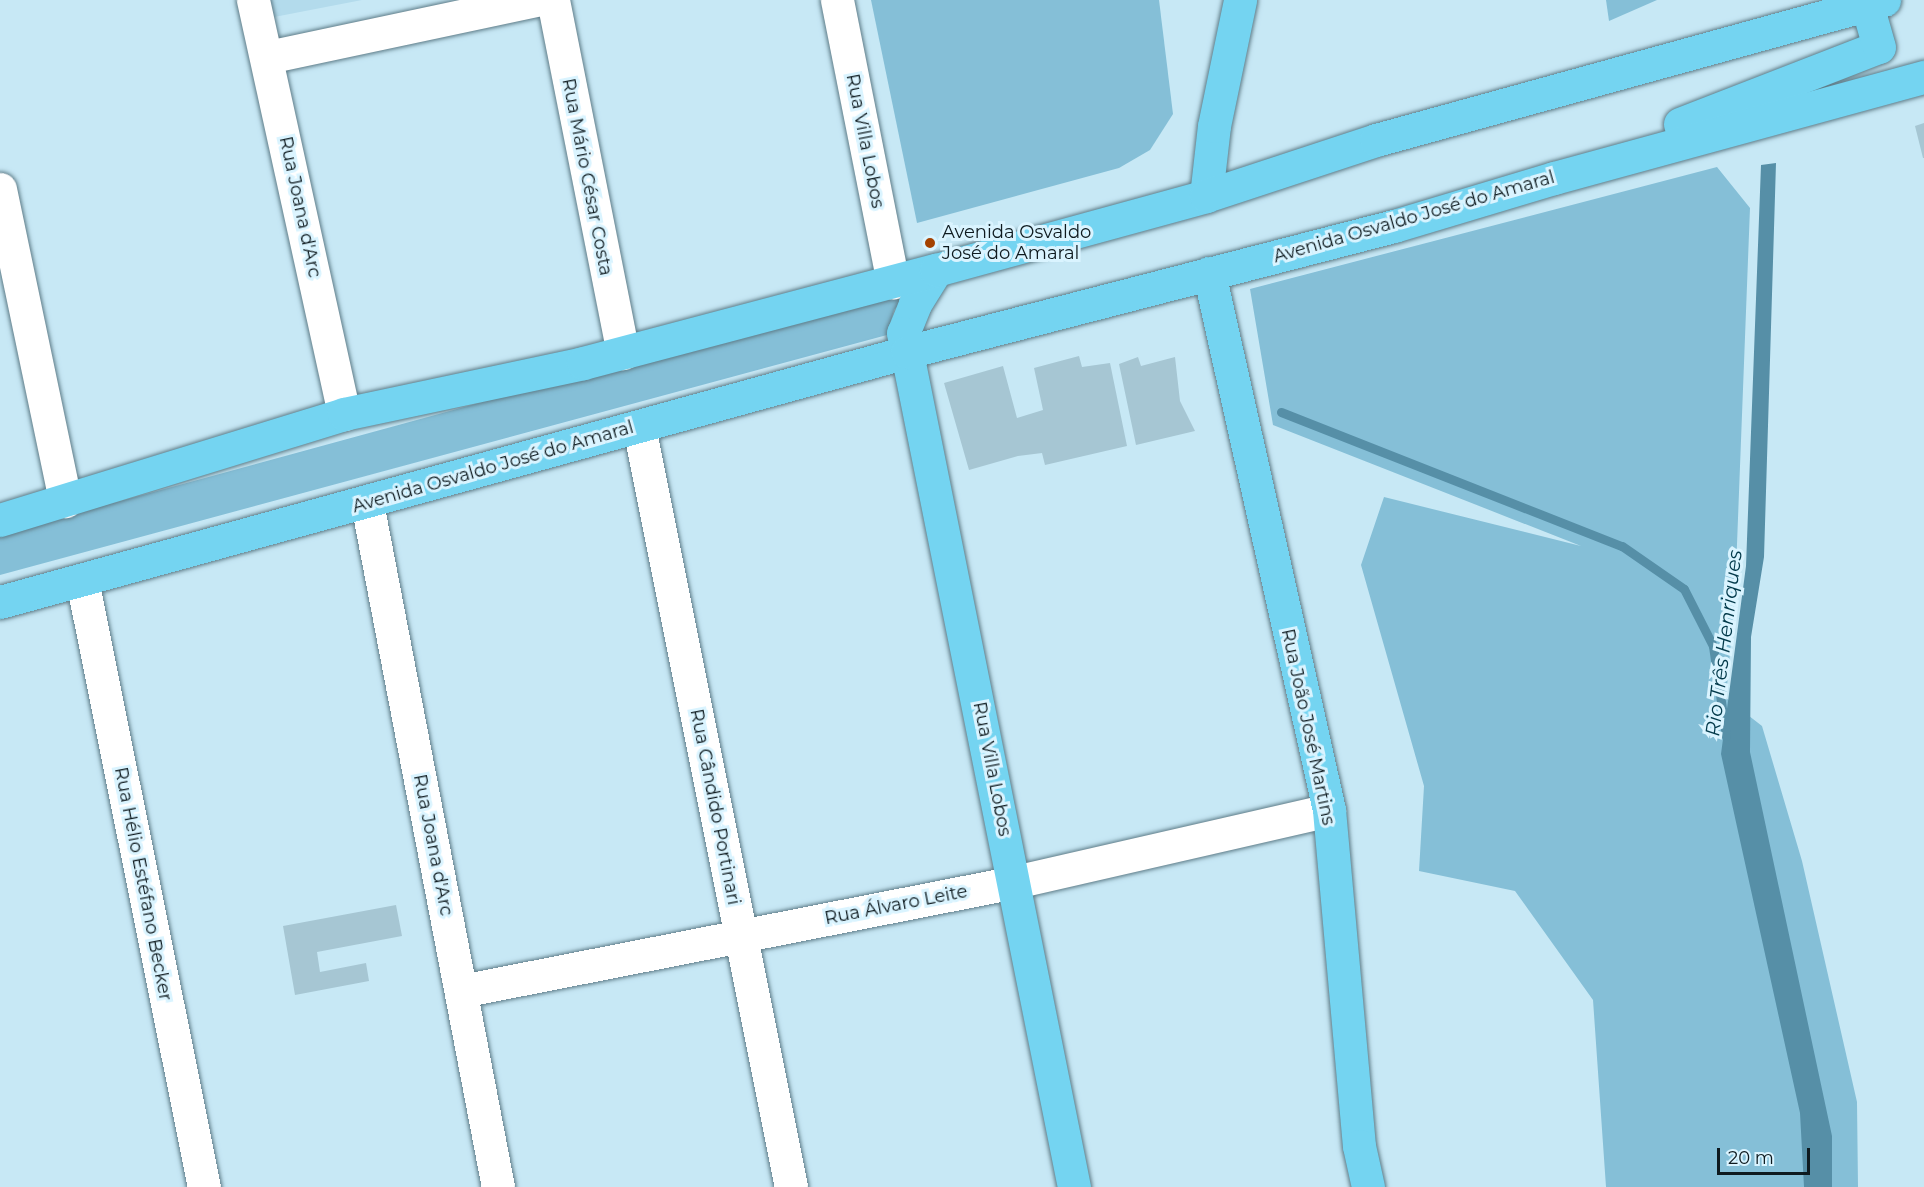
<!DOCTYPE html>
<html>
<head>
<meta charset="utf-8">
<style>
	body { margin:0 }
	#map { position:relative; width:1924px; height:1187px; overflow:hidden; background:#c7e8f5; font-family:Montserrat,sans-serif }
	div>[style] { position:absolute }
	.built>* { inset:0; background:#b3dbec }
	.green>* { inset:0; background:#85bfd7 }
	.water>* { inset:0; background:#568fa7 }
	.stream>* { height:9px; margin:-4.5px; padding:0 4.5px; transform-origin:4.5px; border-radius:4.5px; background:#568fa7 }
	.building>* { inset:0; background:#a6c6d3 }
	.roads { filter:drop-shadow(0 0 2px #5e7c88) drop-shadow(0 0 2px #5e7c88) }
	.minor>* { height:33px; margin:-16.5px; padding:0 16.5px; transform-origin:16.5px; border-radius:16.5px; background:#fff }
	.major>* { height:33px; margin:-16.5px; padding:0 16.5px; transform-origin:16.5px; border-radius:16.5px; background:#74d4f1 }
	.dots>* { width:16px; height:16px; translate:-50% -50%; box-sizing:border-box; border:3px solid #daf4ff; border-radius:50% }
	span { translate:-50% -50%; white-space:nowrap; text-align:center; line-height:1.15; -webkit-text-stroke:6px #daf4ff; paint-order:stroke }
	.street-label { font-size:18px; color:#0e1a1f }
	.poi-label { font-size:18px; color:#0e1a1f }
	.left { translate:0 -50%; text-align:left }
	.water-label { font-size:20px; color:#02394a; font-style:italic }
	.scale { position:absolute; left:1717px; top:1148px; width:93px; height:27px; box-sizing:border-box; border:3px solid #0e1a1f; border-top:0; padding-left:8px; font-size:18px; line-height:21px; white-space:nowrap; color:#0e1a1f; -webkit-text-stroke:4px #daf4ff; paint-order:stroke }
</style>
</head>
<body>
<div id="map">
	<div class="built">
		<i style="clip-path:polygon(267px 0,362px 0,269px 18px)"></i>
	</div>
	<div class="green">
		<i style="clip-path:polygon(871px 0,1159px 0,1173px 114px,1150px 150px,1119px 168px,917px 223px)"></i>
		<i style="clip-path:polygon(1606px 0,1657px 0,1609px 21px)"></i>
		<i style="clip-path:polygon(1717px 167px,1750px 208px,1735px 596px,1726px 698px,1762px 726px,1802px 861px,1857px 1102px,1858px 1187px,1606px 1187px,1593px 1000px,1515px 891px,1419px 871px,1424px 786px,1361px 565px,1384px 497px,1581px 546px,1273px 425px,1250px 289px)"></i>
		<i style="clip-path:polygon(917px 283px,894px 310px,887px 335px,0 575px,0 534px)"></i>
	</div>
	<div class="water">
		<i style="clip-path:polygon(1776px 163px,1764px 557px,1751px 637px,1750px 752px,1832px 1136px,1832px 1187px,1804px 1187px,1800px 1113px,1721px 754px,1746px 566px,1761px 165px)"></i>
	</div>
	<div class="stream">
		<i style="left:1281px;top:412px;width:366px;rotate:21.5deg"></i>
		<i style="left:1622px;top:546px;width:75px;rotate:34.7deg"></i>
		<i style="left:1684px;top:589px;width:64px;rotate:63deg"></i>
		<i style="left:1713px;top:646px;width:91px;rotate:81.8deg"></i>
	</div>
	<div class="building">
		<i style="clip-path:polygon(1924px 123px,1924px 158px,1923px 158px,1915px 126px)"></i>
		<i style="clip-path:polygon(1079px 356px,1082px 367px,1110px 363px,1127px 446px,1045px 465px,1042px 453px,1018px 456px,969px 470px,944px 383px,1003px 366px,1017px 418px,1043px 410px,1034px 368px)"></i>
		<i style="clip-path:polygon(1138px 357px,1141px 366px,1175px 357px,1180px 401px,1195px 431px,1136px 445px,1119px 364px)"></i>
		<i style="clip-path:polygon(396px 905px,402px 936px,317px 952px,320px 972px,366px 963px,369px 981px,295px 995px,283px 926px)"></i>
	</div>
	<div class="roads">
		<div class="minor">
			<i style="left:253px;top:0;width:424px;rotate:77.6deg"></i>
			<i style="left:553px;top:0;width:360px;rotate:78.8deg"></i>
			<i style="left:837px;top:0;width:288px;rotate:78.8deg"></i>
			<i style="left:268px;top:57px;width:275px;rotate:-12deg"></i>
			<i style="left:0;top:189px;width:319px;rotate:78.2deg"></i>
			<i style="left:639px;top:427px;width:775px;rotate:78.69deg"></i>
			<i style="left:367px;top:503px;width:696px;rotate:79.16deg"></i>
			<i style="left:82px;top:580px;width:619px;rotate:78.64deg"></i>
			<i style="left:461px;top:991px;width:565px;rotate:-11.13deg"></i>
			<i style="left:1015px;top:882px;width:322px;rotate:-12.9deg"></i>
		</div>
		<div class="major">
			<i style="left:1680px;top:124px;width:213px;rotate:-21.2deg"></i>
			<i style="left:1879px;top:47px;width:44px;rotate:-105.9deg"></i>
			<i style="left:1206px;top:196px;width:70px;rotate:-83.5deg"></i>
			<i style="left:1214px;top:126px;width:129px;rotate:-78.3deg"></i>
			<i style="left:936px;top:270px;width:40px;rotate:122deg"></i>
			<i style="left:915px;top:304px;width:31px;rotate:112deg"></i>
			<i style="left:903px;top:333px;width:871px;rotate:78.68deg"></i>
			<i style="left:1209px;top:273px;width:550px;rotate:77.4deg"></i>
			<i style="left:1329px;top:810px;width:337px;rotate:84.9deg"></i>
			<i style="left:1359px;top:1146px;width:42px;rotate:77.6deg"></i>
			<i style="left:0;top:520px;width:360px;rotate:-17.1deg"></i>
			<i style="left:344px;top:414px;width:244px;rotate:-12deg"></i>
			<i style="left:583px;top:363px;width:365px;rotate:-14.8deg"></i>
			<i style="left:936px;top:270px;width:280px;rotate:-15.3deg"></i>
			<i style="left:1206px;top:196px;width:179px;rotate:-18.2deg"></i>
			<i style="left:1376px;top:140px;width:527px;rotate:-15.41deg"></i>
			<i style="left:0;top:602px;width:941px;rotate:-15.41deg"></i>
			<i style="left:907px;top:352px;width:503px;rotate:-14.51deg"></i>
			<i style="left:1394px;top:226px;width:167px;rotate:-16.7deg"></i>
			<i style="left:1554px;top:178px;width:384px;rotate:-15.3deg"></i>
		</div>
	</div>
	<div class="dots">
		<i style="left:930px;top:243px;background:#a44200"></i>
	</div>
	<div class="street-label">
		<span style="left:865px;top:141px;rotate:79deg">Rua Villa Lobos</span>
		<span style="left:587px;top:177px;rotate:79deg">Rua Mário César Costa</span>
		<span style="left:300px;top:207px;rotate:78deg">Rua Joana d'Arc</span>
		<span style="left:1414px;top:217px;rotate:-16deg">Avenida Osvaldo José do Amaral</span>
		<span style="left:493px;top:467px;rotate:-16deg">Avenida Osvaldo José do Amaral</span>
		<span style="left:1308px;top:727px;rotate:78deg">Rua João José Martins</span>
		<span style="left:992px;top:769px;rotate:79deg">Rua Villa Lobos</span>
		<span style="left:715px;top:807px;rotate:79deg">Rua Cândido Portinari</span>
		<span style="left:433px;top:845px;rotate:79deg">Rua Joana d'Arc</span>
		<span style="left:143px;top:884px;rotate:79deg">Rua Hélio Estéfano Becker</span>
		<span style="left:896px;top:905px;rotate:-11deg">Rua Álvaro Leite</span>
	</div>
	<div class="poi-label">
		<span class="left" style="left:942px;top:243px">Avenida Osvaldo<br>José do Amaral</span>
	</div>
	<div class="water-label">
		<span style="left:1724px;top:643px;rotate:-83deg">Rio Três Henriques</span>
	</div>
	<div class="scale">20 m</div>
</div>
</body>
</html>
